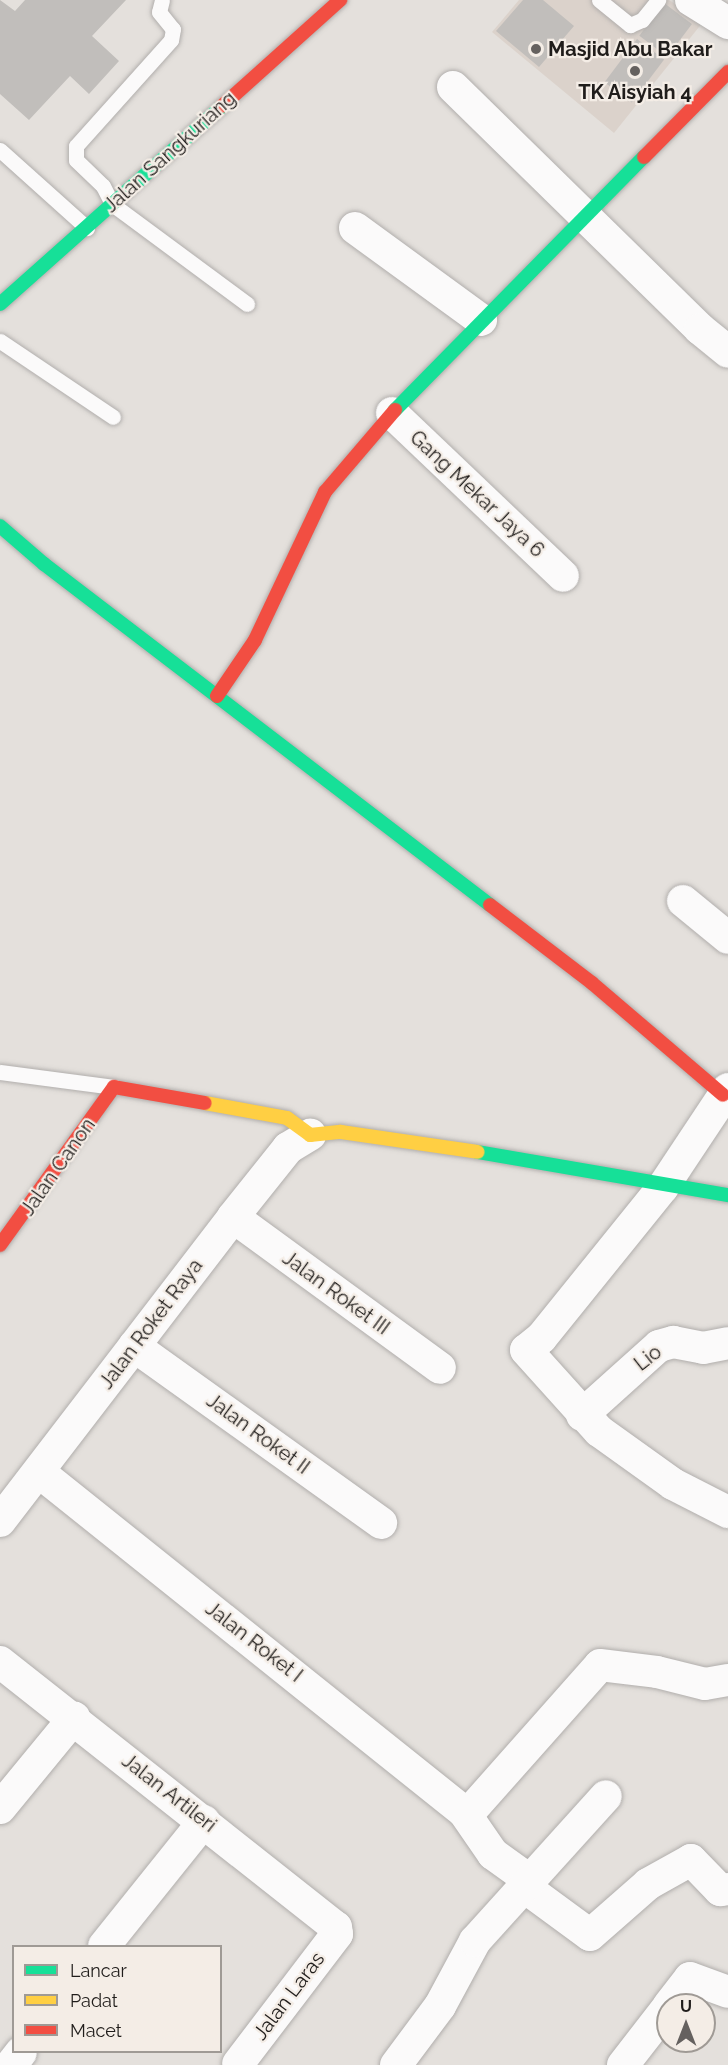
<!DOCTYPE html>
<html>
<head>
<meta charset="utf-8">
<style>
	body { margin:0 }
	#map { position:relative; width:728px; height:2065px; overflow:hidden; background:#e4e0dc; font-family:Raleway,sans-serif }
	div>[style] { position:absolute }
	.built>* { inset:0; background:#dbd2cb }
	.building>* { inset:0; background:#c1bebb; transform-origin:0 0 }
	.roads { filter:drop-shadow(0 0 2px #b1aeac) drop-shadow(0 0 2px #b1aeac) }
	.lane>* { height:15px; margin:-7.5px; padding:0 7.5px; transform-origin:7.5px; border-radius:7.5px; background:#fbfafa }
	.street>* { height:32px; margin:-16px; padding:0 16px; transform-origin:16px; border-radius:16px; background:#fbfafa }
	.fast>* { height:14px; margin:-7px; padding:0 7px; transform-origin:7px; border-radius:7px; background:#16e098 }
	.slow>* { height:14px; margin:-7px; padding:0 7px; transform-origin:7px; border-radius:7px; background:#ffcf43 }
	.jam>* { height:14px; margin:-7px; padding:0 7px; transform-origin:7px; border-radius:7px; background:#f24e42 }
	.dots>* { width:16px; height:16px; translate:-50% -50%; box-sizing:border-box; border:3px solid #f4ede6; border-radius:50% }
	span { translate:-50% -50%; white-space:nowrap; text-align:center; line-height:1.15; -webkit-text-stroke:4.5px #f4ede6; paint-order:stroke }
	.poi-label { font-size:20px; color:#201d1b; font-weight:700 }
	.left { translate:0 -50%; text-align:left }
	.street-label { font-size:20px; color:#201d1b }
	.legend { position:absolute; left:12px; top:1945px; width:210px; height:108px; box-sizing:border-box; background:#f4ede6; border:2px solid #9f9a95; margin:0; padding:8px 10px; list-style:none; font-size:18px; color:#201d1b }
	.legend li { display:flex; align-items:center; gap:12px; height:30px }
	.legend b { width:30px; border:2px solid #9f9a95 }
	.north { position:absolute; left:656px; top:1993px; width:60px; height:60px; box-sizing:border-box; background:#f4ede6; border:2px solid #9f9a95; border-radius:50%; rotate:0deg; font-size:16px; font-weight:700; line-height:24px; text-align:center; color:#201d1b }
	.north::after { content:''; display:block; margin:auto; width:21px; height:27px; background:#65615f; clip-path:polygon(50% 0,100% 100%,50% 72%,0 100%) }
</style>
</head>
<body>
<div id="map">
	<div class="built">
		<i style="clip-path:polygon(519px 0,669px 0,703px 22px,614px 133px,492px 32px)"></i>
	</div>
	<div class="building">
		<i style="clip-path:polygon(0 0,15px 11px,25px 0,126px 0,92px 36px,119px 61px,89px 94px,70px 76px,29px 120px,0 94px)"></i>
		<i style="clip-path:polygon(523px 0,543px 0,574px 26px,539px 67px,496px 31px)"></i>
		<i style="left:664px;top:3px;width:35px;height:41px;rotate:37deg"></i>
		<i style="left:637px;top:39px;width:34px;height:54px;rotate:37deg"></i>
	</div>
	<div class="roads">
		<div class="lane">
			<i style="left:162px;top:0;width:12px;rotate:104deg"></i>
			<i style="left:159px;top:12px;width:22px;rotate:51deg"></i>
			<i style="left:173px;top:29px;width:11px;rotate:100deg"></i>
			<i style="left:171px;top:40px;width:142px;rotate:131.9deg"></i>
			<i style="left:76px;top:146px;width:14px;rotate:90deg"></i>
			<i style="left:76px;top:160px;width:37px;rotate:44deg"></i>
			<i style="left:103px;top:186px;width:20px;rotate:63deg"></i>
			<i style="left:112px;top:204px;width:168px;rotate:36.5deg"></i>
			<i style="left:599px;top:0;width:40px;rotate:39deg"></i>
			<i style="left:630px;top:25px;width:13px;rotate:-23deg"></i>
			<i style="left:642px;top:20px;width:26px;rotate:-51deg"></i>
			<i style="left:0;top:150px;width:117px;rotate:41.9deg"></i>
			<i style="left:0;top:341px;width:136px;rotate:33.9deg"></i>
			<i style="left:0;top:1072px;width:115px;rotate:7.5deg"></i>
		</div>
		<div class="street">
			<i style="left:691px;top:0;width:44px;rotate:31.9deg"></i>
			<i style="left:453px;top:87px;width:346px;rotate:44.4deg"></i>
			<i style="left:700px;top:329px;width:36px;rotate:39deg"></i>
			<i style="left:355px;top:228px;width:156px;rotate:36.1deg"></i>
			<i style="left:392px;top:413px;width:236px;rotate:43.6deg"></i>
			<i style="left:683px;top:901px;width:58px;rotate:39.4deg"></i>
			<i style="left:728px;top:1089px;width:118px;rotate:123.6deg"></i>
			<i style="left:663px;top:1187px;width:194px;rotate:128.9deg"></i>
			<i style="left:541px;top:1338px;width:19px;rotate:141deg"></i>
			<i style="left:526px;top:1350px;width:109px;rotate:48deg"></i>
			<i style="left:599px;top:1431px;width:91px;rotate:35.6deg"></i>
			<i style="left:673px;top:1484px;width:62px;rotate:27deg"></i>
			<i style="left:233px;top:1217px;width:256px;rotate:36.1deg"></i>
			<i style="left:134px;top:1346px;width:304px;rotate:35.6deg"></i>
			<i style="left:582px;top:1415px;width:103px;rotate:-41.9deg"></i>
			<i style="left:659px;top:1346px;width:15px;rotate:-16deg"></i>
			<i style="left:673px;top:1342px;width:31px;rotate:11deg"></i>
			<i style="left:703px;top:1348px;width:25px;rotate:-11deg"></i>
			<i style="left:39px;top:1472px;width:544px;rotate:38.66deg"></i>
			<i style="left:464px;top:1812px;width:51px;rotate:55.4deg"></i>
			<i style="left:493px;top:1854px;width:48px;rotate:35.7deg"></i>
			<i style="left:0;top:1521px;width:383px;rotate:-52.5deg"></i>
			<i style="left:233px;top:1217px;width:88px;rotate:-51.4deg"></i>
			<i style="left:288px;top:1148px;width:26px;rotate:-31deg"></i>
			<i style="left:0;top:1662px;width:428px;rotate:38.3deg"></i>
			<i style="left:336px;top:1927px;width:7px;rotate:82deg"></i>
			<i style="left:337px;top:1934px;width:163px;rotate:127.3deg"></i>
			<i style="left:0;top:1808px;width:117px;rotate:-50.6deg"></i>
			<i style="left:467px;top:1815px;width:200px;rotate:-48.4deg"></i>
			<i style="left:600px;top:1665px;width:57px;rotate:7deg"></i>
			<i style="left:657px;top:1672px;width:49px;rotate:14deg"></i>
			<i style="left:705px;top:1684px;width:23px;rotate:-10deg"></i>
			<i style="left:526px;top:1888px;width:79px;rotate:36.3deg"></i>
			<i style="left:590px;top:1935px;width:77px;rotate:-41.3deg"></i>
			<i style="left:648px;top:1884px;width:49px;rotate:-29.2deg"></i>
			<i style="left:691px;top:1860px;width:42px;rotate:46deg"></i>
			<i style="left:720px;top:1890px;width:8px;rotate:-7deg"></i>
			<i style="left:104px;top:1946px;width:160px;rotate:-51.3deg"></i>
			<i style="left:669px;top:2005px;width:34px;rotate:-52deg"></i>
			<i style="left:690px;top:1978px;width:40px;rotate:20.2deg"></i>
			<i style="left:11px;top:2065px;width:16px;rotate:-52deg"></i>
			<i style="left:396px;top:2065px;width:74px;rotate:-53.3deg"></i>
			<i style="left:440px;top:2006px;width:74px;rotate:-61.7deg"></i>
			<i style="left:475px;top:1941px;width:195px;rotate:-47.9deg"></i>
			<i style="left:623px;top:2065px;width:73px;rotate:-52.2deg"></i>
		</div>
		<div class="fast">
			<i style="left:0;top:304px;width:297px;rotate:-41.7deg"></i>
			<i style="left:395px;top:410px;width:355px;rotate:-45.5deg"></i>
			<i style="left:0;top:526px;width:58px;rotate:40.8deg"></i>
			<i style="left:44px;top:564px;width:561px;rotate:37.4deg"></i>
			<i style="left:478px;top:1152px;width:254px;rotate:9.8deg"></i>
		</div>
		<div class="slow">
			<i style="left:205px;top:1103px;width:83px;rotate:10.4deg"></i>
			<i style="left:287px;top:1118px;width:29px;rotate:36deg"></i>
			<i style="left:310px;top:1135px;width:31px;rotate:-6deg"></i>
			<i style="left:341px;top:1132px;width:138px;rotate:8.3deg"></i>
		</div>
		<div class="jam">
			<i style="left:222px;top:106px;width:159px;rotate:-41.9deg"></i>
			<i style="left:644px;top:157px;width:120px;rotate:-45.3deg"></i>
			<i style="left:217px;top:696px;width:68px;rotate:-55.8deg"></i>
			<i style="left:255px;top:640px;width:164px;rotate:-64.7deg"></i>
			<i style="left:325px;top:492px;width:108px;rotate:-49.5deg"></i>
			<i style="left:490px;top:905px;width:128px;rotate:37.4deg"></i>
			<i style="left:592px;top:983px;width:172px;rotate:40.5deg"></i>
			<i style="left:0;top:1245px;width:195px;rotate:-54.2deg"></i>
			<i style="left:114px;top:1087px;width:92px;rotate:10deg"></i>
		</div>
	</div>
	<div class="dots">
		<i style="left:536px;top:49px;background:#65615f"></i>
		<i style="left:635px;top:71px;background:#65615f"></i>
	</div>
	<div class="poi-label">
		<span class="left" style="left:548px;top:49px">Masjid Abu Bakar</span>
		<span style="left:635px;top:92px">TK Aisyiah 4</span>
	</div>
	<div class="street-label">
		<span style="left:170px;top:152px;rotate:-42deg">Jalan Sangkuriang</span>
		<span style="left:477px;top:494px;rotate:43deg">Gang Mekar Jaya 6</span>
		<span style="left:58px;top:1167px;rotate:-55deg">Jalan Canon</span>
		<span style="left:336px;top:1293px;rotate:36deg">Jalan Roket III</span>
		<span style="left:151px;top:1324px;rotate:-53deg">Jalan Roket Raya</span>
		<span style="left:648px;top:1358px;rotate:-38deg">Lio</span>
		<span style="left:258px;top:1434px;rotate:36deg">Jalan Roket II</span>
		<span style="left:254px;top:1642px;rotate:38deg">Jalan Roket I</span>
		<span style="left:169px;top:1793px;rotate:38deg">Jalan Artileri</span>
		<span style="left:289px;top:1996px;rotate:-53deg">Jalan Laras</span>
	</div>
	<ul class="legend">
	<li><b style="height:8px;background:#16e098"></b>Lancar</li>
	<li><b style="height:8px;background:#ffcf43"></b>Padat</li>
	<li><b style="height:8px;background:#f24e42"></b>Macet</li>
	</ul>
	<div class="north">U</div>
</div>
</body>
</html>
